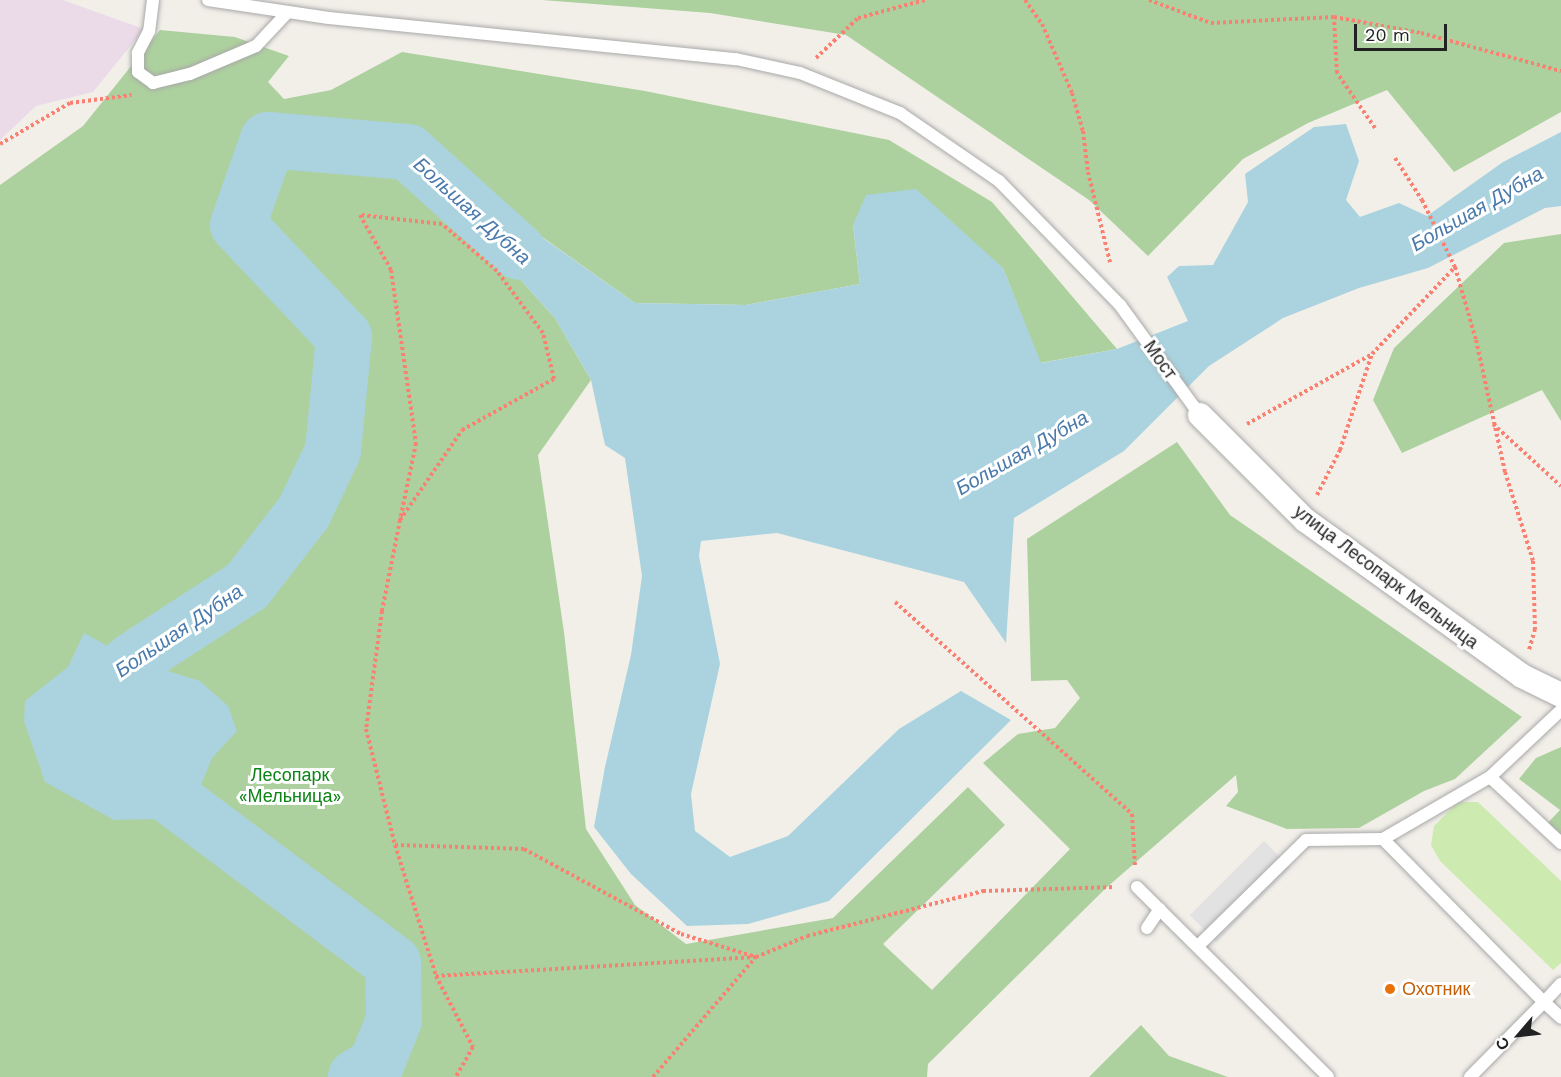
<!DOCTYPE html>
<html>
<head>
<meta charset="utf-8">
<style>
	body { margin:0 }
	#map { position:relative; width:1561px; height:1077px; overflow:hidden; background:#f2efe9; font-family:"Work Sans",sans-serif }
	div>[style] { position:absolute }
	.industrial>* { inset:0; background:#ebdbe8 }
	.grass>* { inset:0; background:#cdebb0 }
	.forest>* { inset:0; background:#add19e }
	.parking>* { inset:0; background:#e2e2e2; transform-origin:0 0 }
	.water>* { inset:0; background:#aad3df }
	.river>* { height:56px; margin:-28px; padding:0 28px; transform-origin:28px; border-radius:28px; background:#aad3df }
	.path>* { height:4px; margin-top:-2px; transform-origin:0; background:repeating-linear-gradient(90deg,#fa8072 0 3px,transparent 0 6px) }
	.roads { filter:drop-shadow(0 0 2px #a9a9a9) drop-shadow(0 0 2px #a9a9a9) }
	.lane>* { height:12px; margin:-6px; padding:0 6px; transform-origin:6px; border-radius:6px; background:#fff }
	.street>* { height:24px; margin:-12px; padding:0 12px; transform-origin:12px; border-radius:12px; background:#fff }
	.dots>* { width:16px; height:16px; translate:-50% -50%; box-sizing:border-box; border:3px solid #fff; border-radius:50% }
	span { translate:-50% -50%; white-space:nowrap; text-align:center; line-height:1.15; -webkit-text-stroke:6px #fff; paint-order:stroke }
	.street-label { font-size:18px; color:#222 }
	.park-label { font-size:18px; color:#0c8416 }
	.food-label { font-size:18px; color:#c56008 }
	.left { translate:0 -50%; text-align:left }
	.water-label { font-size:20px; color:#4a7aab; font-style:italic }
	.north { position:absolute; left:1489px; top:1005px; width:60px; height:60px; -webkit-text-stroke:4px #fff; paint-order:stroke; rotate:242deg; font-size:16px; font-weight:700; line-height:24px; text-align:center; color:#222 }
	.north::after { content:''; display:block; margin:auto; width:21px; height:27px; background:#222; clip-path:polygon(50% 0,100% 100%,50% 72%,0 100%) }
	.scale { position:absolute; left:1354px; top:24px; width:93px; height:27px; box-sizing:border-box; border:3px solid #222; border-top:0; padding-left:8px; font-size:18px; line-height:21px; white-space:nowrap; color:#222; -webkit-text-stroke:4px #fff; paint-order:stroke }
</style>
</head>
<body>
<div id="map">
	<div class="industrial">
		<i style="clip-path:polygon(0 0,63px 0,144px 29px,93px 92px,36px 106px,0 140px)"></i>
	</div>
	<div class="grass">
		<i style="clip-path:polygon(1458px 802px,1478px 802px,1561px 881px,1561px 963px,1553px 970px,1440px 861px,1431px 845px,1434px 826px)"></i>
	</div>
	<div class="forest">
		<i style="clip-path:polygon(542px 0,1561px 0,1561px 112px,1454px 172px,1387px 90px,1308px 123px,1243px 159px,1148px 256px,1089px 200px,846px 35px,710px 13px)"></i>
		<i style="clip-path:polygon(160px 30px,235px 37px,289px 56px,268px 82px,284px 99px,331px 90px,402px 52px,645px 91px,889px 140px,992px 202px,1117px 349px,1040px 363px,1003px 268px,853px 225px,860px 284px,746px 305px,635px 303px,473px 188px,463px 201px,519px 278px,555px 318px,591px 380px,538px 455px,564px 632px,586px 829px,635px 905px,686px 944px,833px 918px,968px 787px,1005px 825px,883px 944px,932px 990px,1070px 849px,983px 763px,1018px 734px,1055px 728px,1080px 698px,1067px 680px,1031px 681px,1027px 539px,1177px 442px,1230px 515px,1522px 717px,1455px 779px,1424px 791px,1359px 828px,1287px 829px,1226px 806px,1238px 792px,1236px 775px,1106px 888px,928px 1064px,927px 1077px,0 1077px,0 185px,83px 126px)"></i>
		<i style="clip-path:polygon(1561px 234px,1561px 421px,1542px 390px,1402px 453px,1373px 400px,1394px 348px,1504px 243px)"></i>
		<i style="clip-path:polygon(1561px 747px,1561px 849px,1541px 830px,1560px 810px,1519px 779px,1536px 758px)"></i>
		<i style="clip-path:polygon(1141px 1025px,1169px 1056px,1228px 1077px,1089px 1077px)"></i>
	</div>
	<div class="parking">
		<i style="left:1264px;top:841px;width:38px;height:105px;rotate:45deg"></i>
	</div>
	<div class="water">
		<i style="clip-path:polygon(1346px 124px,1359px 161px,1346px 200px,1360px 217px,1399px 203px,1427px 216px,1503px 162px,1561px 132px,1561px 206px,1545px 208px,1428px 268px,1359px 288px,1283px 318px,1209px 366px,1124px 451px,1014px 518px,1006px 643px,964px 582px,777px 533px,701px 541px,699px 556px,720px 664px,691px 794px,695px 831px,730px 857px,788px 836px,899px 729px,961px 691px,1011px 720px,829px 901px,748px 924px,687px 926px,631px 874px,594px 827px,605px 767px,631px 655px,642px 576px,625px 458px,605px 445px,591px 380px,555px 318px,519px 278px,453px 215px,472px 188px,635px 303px,746px 305px,860px 284px,853px 225px,866px 195px,916px 189px,1003px 268px,1041px 363px,1117px 349px,1188px 321px,1167px 277px,1179px 266px,1213px 265px,1248px 202px,1245px 174px,1314px 127px)"></i>
		<i style="clip-path:polygon(84px 633px,133px 660px,200px 681px,228px 706px,237px 731px,212px 758px,201px 785px,210px 826px,153px 819px,114px 820px,45px 782px,24px 721px,25px 701px,68px 667px)"></i>
	</div>
	<div class="river">
		<i style="left:356px;top:1077px;width:23px;rotate:-31deg"></i>
		<i style="left:376px;top:1065px;width:48px;rotate:-68.2deg"></i>
		<i style="left:394px;top:1020px;width:57px;rotate:-91deg"></i>
		<i style="left:393px;top:963px;width:324px;rotate:-143.2deg"></i>
		<i style="left:134px;top:769px;width:91px;rotate:-109.2deg"></i>
		<i style="left:104px;top:683px;width:37px;rotate:-38deg"></i>
		<i style="left:133px;top:660px;width:136px;rotate:-33deg"></i>
		<i style="left:247px;top:586px;width:93px;rotate:-52.4deg"></i>
		<i style="left:304px;top:512px;width:68px;rotate:-64.6deg"></i>
		<i style="left:333px;top:451px;width:115px;rotate:-84.5deg"></i>
		<i style="left:344px;top:337px;width:154px;rotate:-133.4deg"></i>
		<i style="left:238px;top:225px;width:90px;rotate:-70.6deg"></i>
		<i style="left:268px;top:140px;width:141px;rotate:4.9deg"></i>
		<i style="left:408px;top:152px;width:149px;rotate:42deg"></i>
	</div>
	<div class="path">
		<i style="left:1025px;top:0;width:29px;rotate:55deg"></i>
		<i style="left:1042px;top:24px;width:75px;rotate:66.5deg"></i>
		<i style="left:1072px;top:93px;width:40px;rotate:74deg"></i>
		<i style="left:1083px;top:131px;width:41px;rotate:83deg"></i>
		<i style="left:1088px;top:172px;width:93px;rotate:76.3deg"></i>
		<i style="left:1149px;top:0;width:66px;rotate:20.4deg"></i>
		<i style="left:1211px;top:23px;width:123px;rotate:-2.8deg"></i>
		<i style="left:816px;top:58px;width:58px;rotate:-43.6deg"></i>
		<i style="left:858px;top:18px;width:69px;rotate:-15deg"></i>
		<i style="left:1375px;top:128px;width:67px;rotate:-124.6deg"></i>
		<i style="left:1337px;top:73px;width:56px;rotate:-93.1deg"></i>
		<i style="left:1334px;top:17px;width:88px;rotate:10.4deg"></i>
		<i style="left:1421px;top:33px;width:145px;rotate:15.2deg"></i>
		<i style="left:0;top:144px;width:81px;rotate:-30.4deg"></i>
		<i style="left:70px;top:103px;width:62px;rotate:-7.5deg"></i>
		<i style="left:1395px;top:158px;width:50px;rotate:57.3deg"></i>
		<i style="left:1422px;top:200px;width:75px;rotate:63.8deg"></i>
		<i style="left:1455px;top:267px;width:76px;rotate:74deg"></i>
		<i style="left:1476px;top:340px;width:135px;rotate:77.6deg"></i>
		<i style="left:1505px;top:472px;width:93px;rotate:72.5deg"></i>
		<i style="left:1533px;top:561px;width:68px;rotate:88.3deg"></i>
		<i style="left:1535px;top:629px;width:22px;rotate:106deg"></i>
		<i style="left:1247px;top:424px;width:143px;rotate:-29.2deg"></i>
		<i style="left:1493px;top:424px;width:92px;rotate:42.4deg"></i>
		<i style="left:1317px;top:495px;width:51px;rotate:-62.9deg"></i>
		<i style="left:1340px;top:450px;width:101px;rotate:-71.6deg"></i>
		<i style="left:1372px;top:354px;width:120px;rotate:-46.3deg"></i>
		<i style="left:400px;top:520px;width:109px;rotate:-55.4deg"></i>
		<i style="left:462px;top:430px;width:105px;rotate:-29deg"></i>
		<i style="left:554px;top:379px;width:47px;rotate:-103.4deg"></i>
		<i style="left:543px;top:333px;width:77px;rotate:-126.6deg"></i>
		<i style="left:497px;top:271px;width:72px;rotate:-139.5deg"></i>
		<i style="left:442px;top:224px;width:82px;rotate:-173.7deg"></i>
		<i style="left:360px;top:215px;width:63px;rotate:60.6deg"></i>
		<i style="left:391px;top:270px;width:175px;rotate:81.8deg"></i>
		<i style="left:416px;top:443px;width:79px;rotate:101.7deg"></i>
		<i style="left:400px;top:520px;width:93px;rotate:101.2deg"></i>
		<i style="left:382px;top:611px;width:119px;rotate:97.7deg"></i>
		<i style="left:366px;top:729px;width:120px;rotate:76deg"></i>
		<i style="left:395px;top:845px;width:137px;rotate:72.6deg"></i>
		<i style="left:436px;top:976px;width:80px;rotate:62.5deg"></i>
		<i style="left:473px;top:1047px;width:34px;rotate:120deg"></i>
		<i style="left:895px;top:602px;width:318px;rotate:41.8deg"></i>
		<i style="left:1132px;top:814px;width:52px;rotate:86.7deg"></i>
		<i style="left:395px;top:845px;width:129px;rotate:1.8deg"></i>
		<i style="left:524px;top:849px;width:179px;rotate:28.4deg"></i>
		<i style="left:681px;top:934px;width:78px;rotate:17deg"></i>
		<i style="left:756px;top:957px;width:321px;rotate:176.6deg"></i>
		<i style="left:653px;top:1077px;width:158px;rotate:-49.4deg"></i>
		<i style="left:756px;top:957px;width:55px;rotate:-22.4deg"></i>
		<i style="left:807px;top:936px;width:182px;rotate:-14.3deg"></i>
		<i style="left:983px;top:891px;width:132px;rotate:-1.7deg"></i>
	</div>
	<div class="roads">
		<div class="lane">
			<i style="left:153px;top:0;width:31px;rotate:97deg"></i>
			<i style="left:149px;top:31px;width:25px;rotate:117deg"></i>
			<i style="left:138px;top:53px;width:19px;rotate:90deg"></i>
			<i style="left:138px;top:72px;width:19px;rotate:36deg"></i>
			<i style="left:153px;top:83px;width:38px;rotate:-14deg"></i>
			<i style="left:190px;top:74px;width:72px;rotate:-23deg"></i>
			<i style="left:256px;top:46px;width:45px;rotate:-46.8deg"></i>
			<i style="left:208px;top:0;width:122px;rotate:8.5deg"></i>
			<i style="left:329px;top:18px;width:409px;rotate:5.8deg"></i>
			<i style="left:736px;top:59px;width:66px;rotate:12.3deg"></i>
			<i style="left:800px;top:73px;width:108px;rotate:21.8deg"></i>
			<i style="left:900px;top:113px;width:120px;rotate:34.5deg"></i>
			<i style="left:999px;top:181px;width:173px;rotate:45.7deg"></i>
			<i style="left:1120px;top:305px;width:136px;rotate:54deg"></i>
			<i style="left:1490px;top:777px;width:97px;rotate:42.9deg"></i>
			<i style="left:1383px;top:839px;width:229px;rotate:45.4deg"></i>
			<i style="left:1544px;top:1002px;width:25px;rotate:-47deg"></i>
			<i style="left:1137px;top:887px;width:269px;rotate:44.8deg"></i>
			<i style="left:1147px;top:928px;width:23px;rotate:-56deg"></i>
			<i style="left:1198px;top:946px;width:151px;rotate:-44.5deg"></i>
			<i style="left:1306px;top:840px;width:77px;rotate:-0.7deg"></i>
			<i style="left:1383px;top:839px;width:124px;rotate:-30.1deg"></i>
			<i style="left:1490px;top:777px;width:98px;rotate:-43.3deg"></i>
			<i style="left:1470px;top:1077px;width:105px;rotate:-45.4deg"></i>
			<i style="left:1544px;top:1002px;width:23px;rotate:43deg"></i>
		</div>
		<div class="street">
			<i style="left:1200px;top:415px;width:148px;rotate:45deg"></i>
			<i style="left:1305px;top:520px;width:267px;rotate:35.7deg"></i>
			<i style="left:1522px;top:676px;width:43px;rotate:26deg"></i>
		</div>
	</div>
	<div class="dots">
		<i style="left:1390px;top:989px;background:#e8710a"></i>
	</div>
	<div class="street-label">
		<span style="left:1160px;top:360px;rotate:54deg">Мост</span>
		<span style="left:1386px;top:577px;rotate:37deg">улица Лесопарк Мельница</span>
	</div>
	<div class="park-label">
		<span style="left:290px;top:786px">Лесопарк<br>«Мельница»</span>
	</div>
	<div class="food-label">
		<span class="left" style="left:1402px;top:989px">Охотник</span>
	</div>
	<div class="water-label">
		<span style="left:1477px;top:209px;rotate:-30deg">Большая Дубна</span>
		<span style="left:472px;top:211px;rotate:42deg">Большая Дубна</span>
		<span style="left:1022px;top:453px;rotate:-30deg">Большая Дубна</span>
		<span style="left:179px;top:631px;rotate:-34deg">Большая Дубна</span>
	</div>
	<div class="north">С</div>
	<div class="scale">20 m</div>
</div>
</body>
</html>
